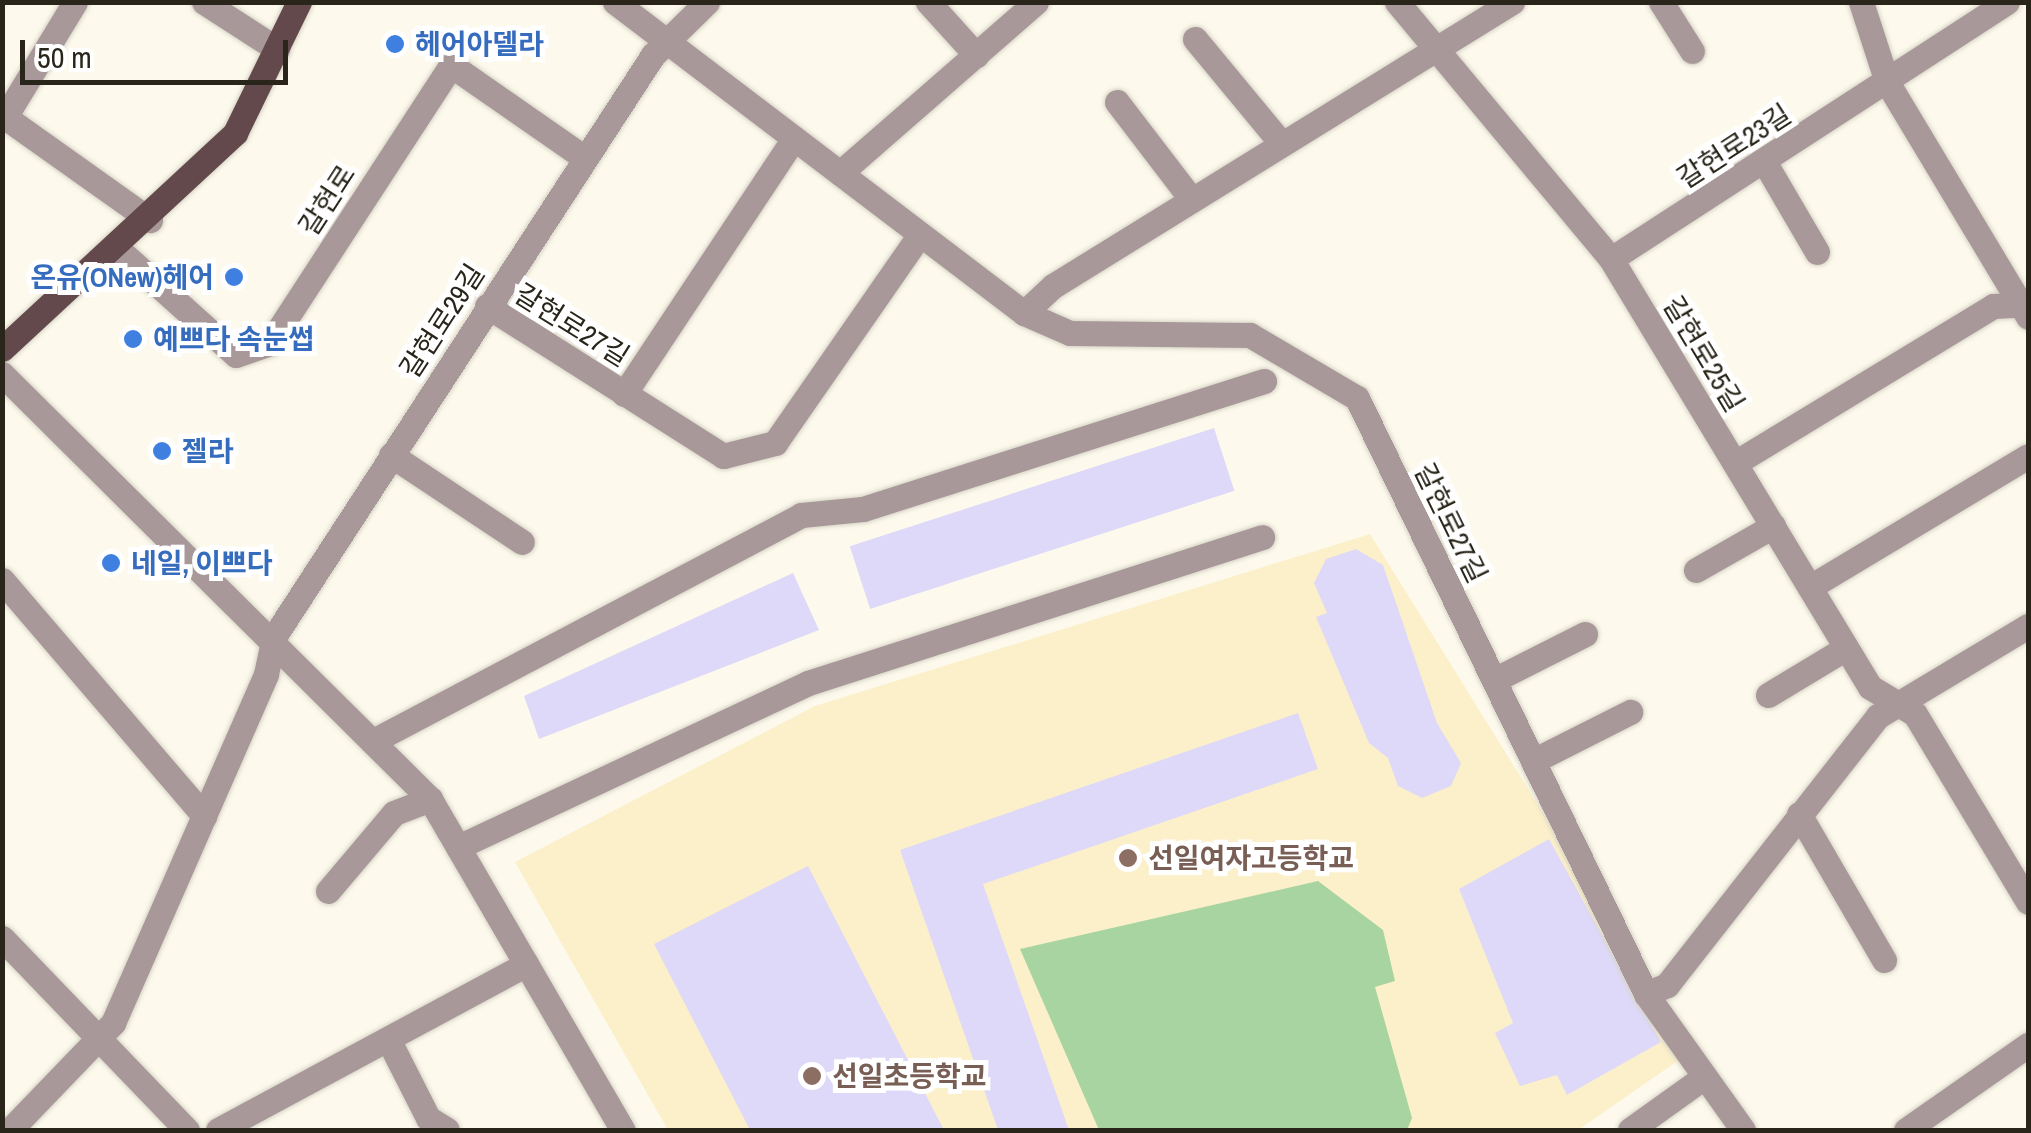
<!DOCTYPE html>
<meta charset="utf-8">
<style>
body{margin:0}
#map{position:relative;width:2031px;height:1133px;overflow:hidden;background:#fdfaed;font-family:"Archivo Narrow","Noto Sans KR",sans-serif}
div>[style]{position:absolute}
.built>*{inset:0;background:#fcf0ca}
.green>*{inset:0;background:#a8d4a1}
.building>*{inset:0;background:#ded9f8;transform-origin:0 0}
.roads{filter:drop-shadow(0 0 2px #d7d4c7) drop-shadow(0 0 2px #d7d4c7)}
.minor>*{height:25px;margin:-12.5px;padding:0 12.5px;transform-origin:12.5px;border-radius:12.5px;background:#a89899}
.major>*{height:25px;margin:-12.5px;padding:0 12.5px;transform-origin:12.5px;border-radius:12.5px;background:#63494b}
.dots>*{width:28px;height:28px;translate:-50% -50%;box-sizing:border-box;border:5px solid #fff;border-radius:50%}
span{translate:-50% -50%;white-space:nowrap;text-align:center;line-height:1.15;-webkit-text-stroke:10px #fff;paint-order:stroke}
.shop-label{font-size:28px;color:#366cbe;font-weight:700}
.left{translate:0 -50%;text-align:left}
.right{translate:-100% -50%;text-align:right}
.street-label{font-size:28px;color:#29251a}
.education-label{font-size:28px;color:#785e54;font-weight:700}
.frame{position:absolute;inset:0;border:5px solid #29251a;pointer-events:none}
.scale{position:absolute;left:20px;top:40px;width:268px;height:45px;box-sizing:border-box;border:5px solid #29251a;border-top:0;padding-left:12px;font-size:30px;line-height:35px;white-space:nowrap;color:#29251a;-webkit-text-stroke:8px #fff;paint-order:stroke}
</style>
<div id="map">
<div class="built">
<div style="clip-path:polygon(1370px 534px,1543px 813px,1679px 1060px,1578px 1130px,668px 1130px,515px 862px,815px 706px)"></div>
</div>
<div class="green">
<div style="clip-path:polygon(1318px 881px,1383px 930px,1395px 981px,1375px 987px,1412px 1118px,1407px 1130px,1099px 1130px,1020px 949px)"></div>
</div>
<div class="building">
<div style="left:1214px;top:428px;width:66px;height:383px;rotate:72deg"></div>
<div style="clip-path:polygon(1356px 549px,1383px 565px,1437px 723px,1461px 763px,1451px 786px,1422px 798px,1398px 786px,1388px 758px,1369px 743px,1316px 617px,1327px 613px,1314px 583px,1326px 559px)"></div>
<div style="clip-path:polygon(793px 573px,819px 630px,539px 739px,524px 696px)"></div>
<div style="clip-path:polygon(1298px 713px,1318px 769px,983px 884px,1069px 1130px,998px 1130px,900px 850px)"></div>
<div style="clip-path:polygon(1549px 839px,1661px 1042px,1567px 1095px,1557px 1075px,1520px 1086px,1495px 1033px,1513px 1023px,1459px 889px)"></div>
<div style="clip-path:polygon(808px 866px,944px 1130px,750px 1130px,654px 944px)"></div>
</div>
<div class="roads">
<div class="minor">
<div style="left:75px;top:2px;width:135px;rotate:121.3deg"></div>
<div style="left:5px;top:117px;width:178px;rotate:35.4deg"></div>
<div style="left:204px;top:2px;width:87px;rotate:32.8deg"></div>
<div style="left:615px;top:2px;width:514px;rotate:37.25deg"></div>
<div style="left:1024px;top:313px;width:50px;rotate:23.5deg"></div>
<div style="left:1070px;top:333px;width:180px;rotate:0.6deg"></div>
<div style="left:1250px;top:335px;width:124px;rotate:30.5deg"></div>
<div style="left:1357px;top:398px;width:662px;rotate:64.13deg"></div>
<div style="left:1646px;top:994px;width:167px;rotate:54.5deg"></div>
<div style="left:928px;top:2px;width:72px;rotate:47.8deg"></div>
<div style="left:1397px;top:2px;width:334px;rotate:50.2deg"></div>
<div style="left:1611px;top:259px;width:500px;rotate:58.82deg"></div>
<div style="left:1870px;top:687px;width:52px;rotate:31deg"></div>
<div style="left:1915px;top:714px;width:219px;rotate:59deg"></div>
<div style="left:1661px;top:2px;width:58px;rotate:57.7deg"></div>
<div style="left:1861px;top:2px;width:84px;rotate:72deg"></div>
<div style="left:1887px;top:82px;width:274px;rotate:59deg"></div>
<div style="left:1195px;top:39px;width:136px;rotate:50.4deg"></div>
<div style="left:1117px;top:102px;width:123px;rotate:52.6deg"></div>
<div style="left:1765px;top:163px;width:103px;rotate:59.7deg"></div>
<div style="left:840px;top:173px;width:260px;rotate:-41.1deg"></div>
<div style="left:119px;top:250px;width:157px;rotate:41.9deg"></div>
<div style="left:236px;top:355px;width:36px;rotate:-19deg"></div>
<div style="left:270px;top:343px;width:332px;rotate:-56.9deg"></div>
<div style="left:451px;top:65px;width:163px;rotate:34.8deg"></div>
<div style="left:1611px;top:259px;width:472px;rotate:-33deg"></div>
<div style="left:487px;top:306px;width:280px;rotate:32.4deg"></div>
<div style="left:723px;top:456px;width:54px;rotate:-14deg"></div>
<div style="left:775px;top:443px;width:254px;rotate:-55.2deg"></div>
<div style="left:1024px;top:313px;width:40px;rotate:-43deg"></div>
<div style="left:1053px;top:286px;width:540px;rotate:-31.75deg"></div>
<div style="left:2px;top:374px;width:603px;rotate:44.8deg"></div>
<div style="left:430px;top:799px;width:383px;rotate:59.8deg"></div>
<div style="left:624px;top:394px;width:307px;rotate:-56.4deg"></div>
<div style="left:391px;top:455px;width:157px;rotate:33.6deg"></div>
<div style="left:1735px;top:463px;width:302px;rotate:-31.3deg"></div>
<div style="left:1993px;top:306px;width:35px;rotate:-3deg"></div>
<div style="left:1696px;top:570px;width:89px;rotate:-29.7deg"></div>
<div style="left:2px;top:580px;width:311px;rotate:49.4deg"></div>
<div style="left:1810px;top:587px;width:254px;rotate:-31deg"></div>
<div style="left:1494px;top:680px;width:102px;rotate:-26.8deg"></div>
<div style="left:1768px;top:695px;width:91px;rotate:-31.1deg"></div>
<div style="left:373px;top:741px;width:484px;rotate:-27.8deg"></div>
<div style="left:801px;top:515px;width:62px;rotate:-5.5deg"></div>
<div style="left:863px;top:509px;width:421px;rotate:-17.7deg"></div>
<div style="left:1533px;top:761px;width:109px;rotate:-26.8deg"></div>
<div style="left:1799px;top:814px;width:169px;rotate:59.8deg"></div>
<div style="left:458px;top:847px;width:387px;rotate:-25.1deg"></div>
<div style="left:808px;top:683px;width:477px;rotate:-17.8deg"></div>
<div style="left:328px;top:891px;width:102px;rotate:-49.8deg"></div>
<div style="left:394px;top:813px;width:39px;rotate:-21deg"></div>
<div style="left:2px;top:938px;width:267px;rotate:46.1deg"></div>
<div style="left:1646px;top:994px;width:23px;rotate:-23deg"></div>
<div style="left:1667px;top:985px;width:342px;rotate:-51.9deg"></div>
<div style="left:1878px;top:716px;width:175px;rotate:-31deg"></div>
<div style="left:388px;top:1039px;width:89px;rotate:63.1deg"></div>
<div style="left:428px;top:1118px;width:22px;rotate:32deg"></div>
<div style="left:10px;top:1130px;width:149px;rotate:-46.1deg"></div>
<div style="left:113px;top:1023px;width:381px;rotate:-66.3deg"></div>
<div style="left:266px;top:674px;width:38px;rotate:-78deg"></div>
<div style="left:274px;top:637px;width:695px;rotate:-56.93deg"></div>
<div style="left:653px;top:55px;width:76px;rotate:-44.5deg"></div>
<div style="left:218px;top:1130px;width:350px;rotate:-28.3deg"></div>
<div style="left:1630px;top:1130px;width:91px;rotate:-35.6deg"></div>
<div style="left:1906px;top:1130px;width:149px;rotate:-34.9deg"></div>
</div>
<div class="major">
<div style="left:2px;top:349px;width:318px;rotate:-42.8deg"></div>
<div style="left:235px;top:133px;width:146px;rotate:-64deg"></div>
</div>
</div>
<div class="dots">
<div style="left:395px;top:44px;background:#3f7fe0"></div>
<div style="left:234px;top:277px;background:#3f7fe0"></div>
<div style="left:133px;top:339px;background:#3f7fe0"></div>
<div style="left:162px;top:451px;background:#3f7fe0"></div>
<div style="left:111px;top:563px;background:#3f7fe0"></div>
<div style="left:1128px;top:858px;background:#8d6e63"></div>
<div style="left:812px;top:1076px;background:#8d6e63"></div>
</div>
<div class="shop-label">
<span class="left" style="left:415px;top:44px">헤어아델라</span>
<span class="right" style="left:214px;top:277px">온유(ONew)헤어</span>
<span class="left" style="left:153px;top:339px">예쁘다 속눈썹</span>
<span class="left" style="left:182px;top:451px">젤라</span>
<span class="left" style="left:131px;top:563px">네일, 이쁘다</span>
</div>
<div class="street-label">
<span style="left:1734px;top:146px;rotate:-33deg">갈현로23길</span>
<span style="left:327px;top:200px;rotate:-57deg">갈현로</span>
<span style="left:442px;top:321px;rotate:-57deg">갈현로29길</span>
<span style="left:572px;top:325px;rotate:32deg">갈현로27길</span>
<span style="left:1704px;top:354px;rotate:59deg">갈현로25길</span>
<span style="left:1451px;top:523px;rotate:64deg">갈현로27길</span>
</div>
<div class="education-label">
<span class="left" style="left:1148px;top:858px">선일여자고등학교</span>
<span class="left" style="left:832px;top:1076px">선일초등학교</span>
</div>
<div class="frame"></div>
<div class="scale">50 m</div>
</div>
